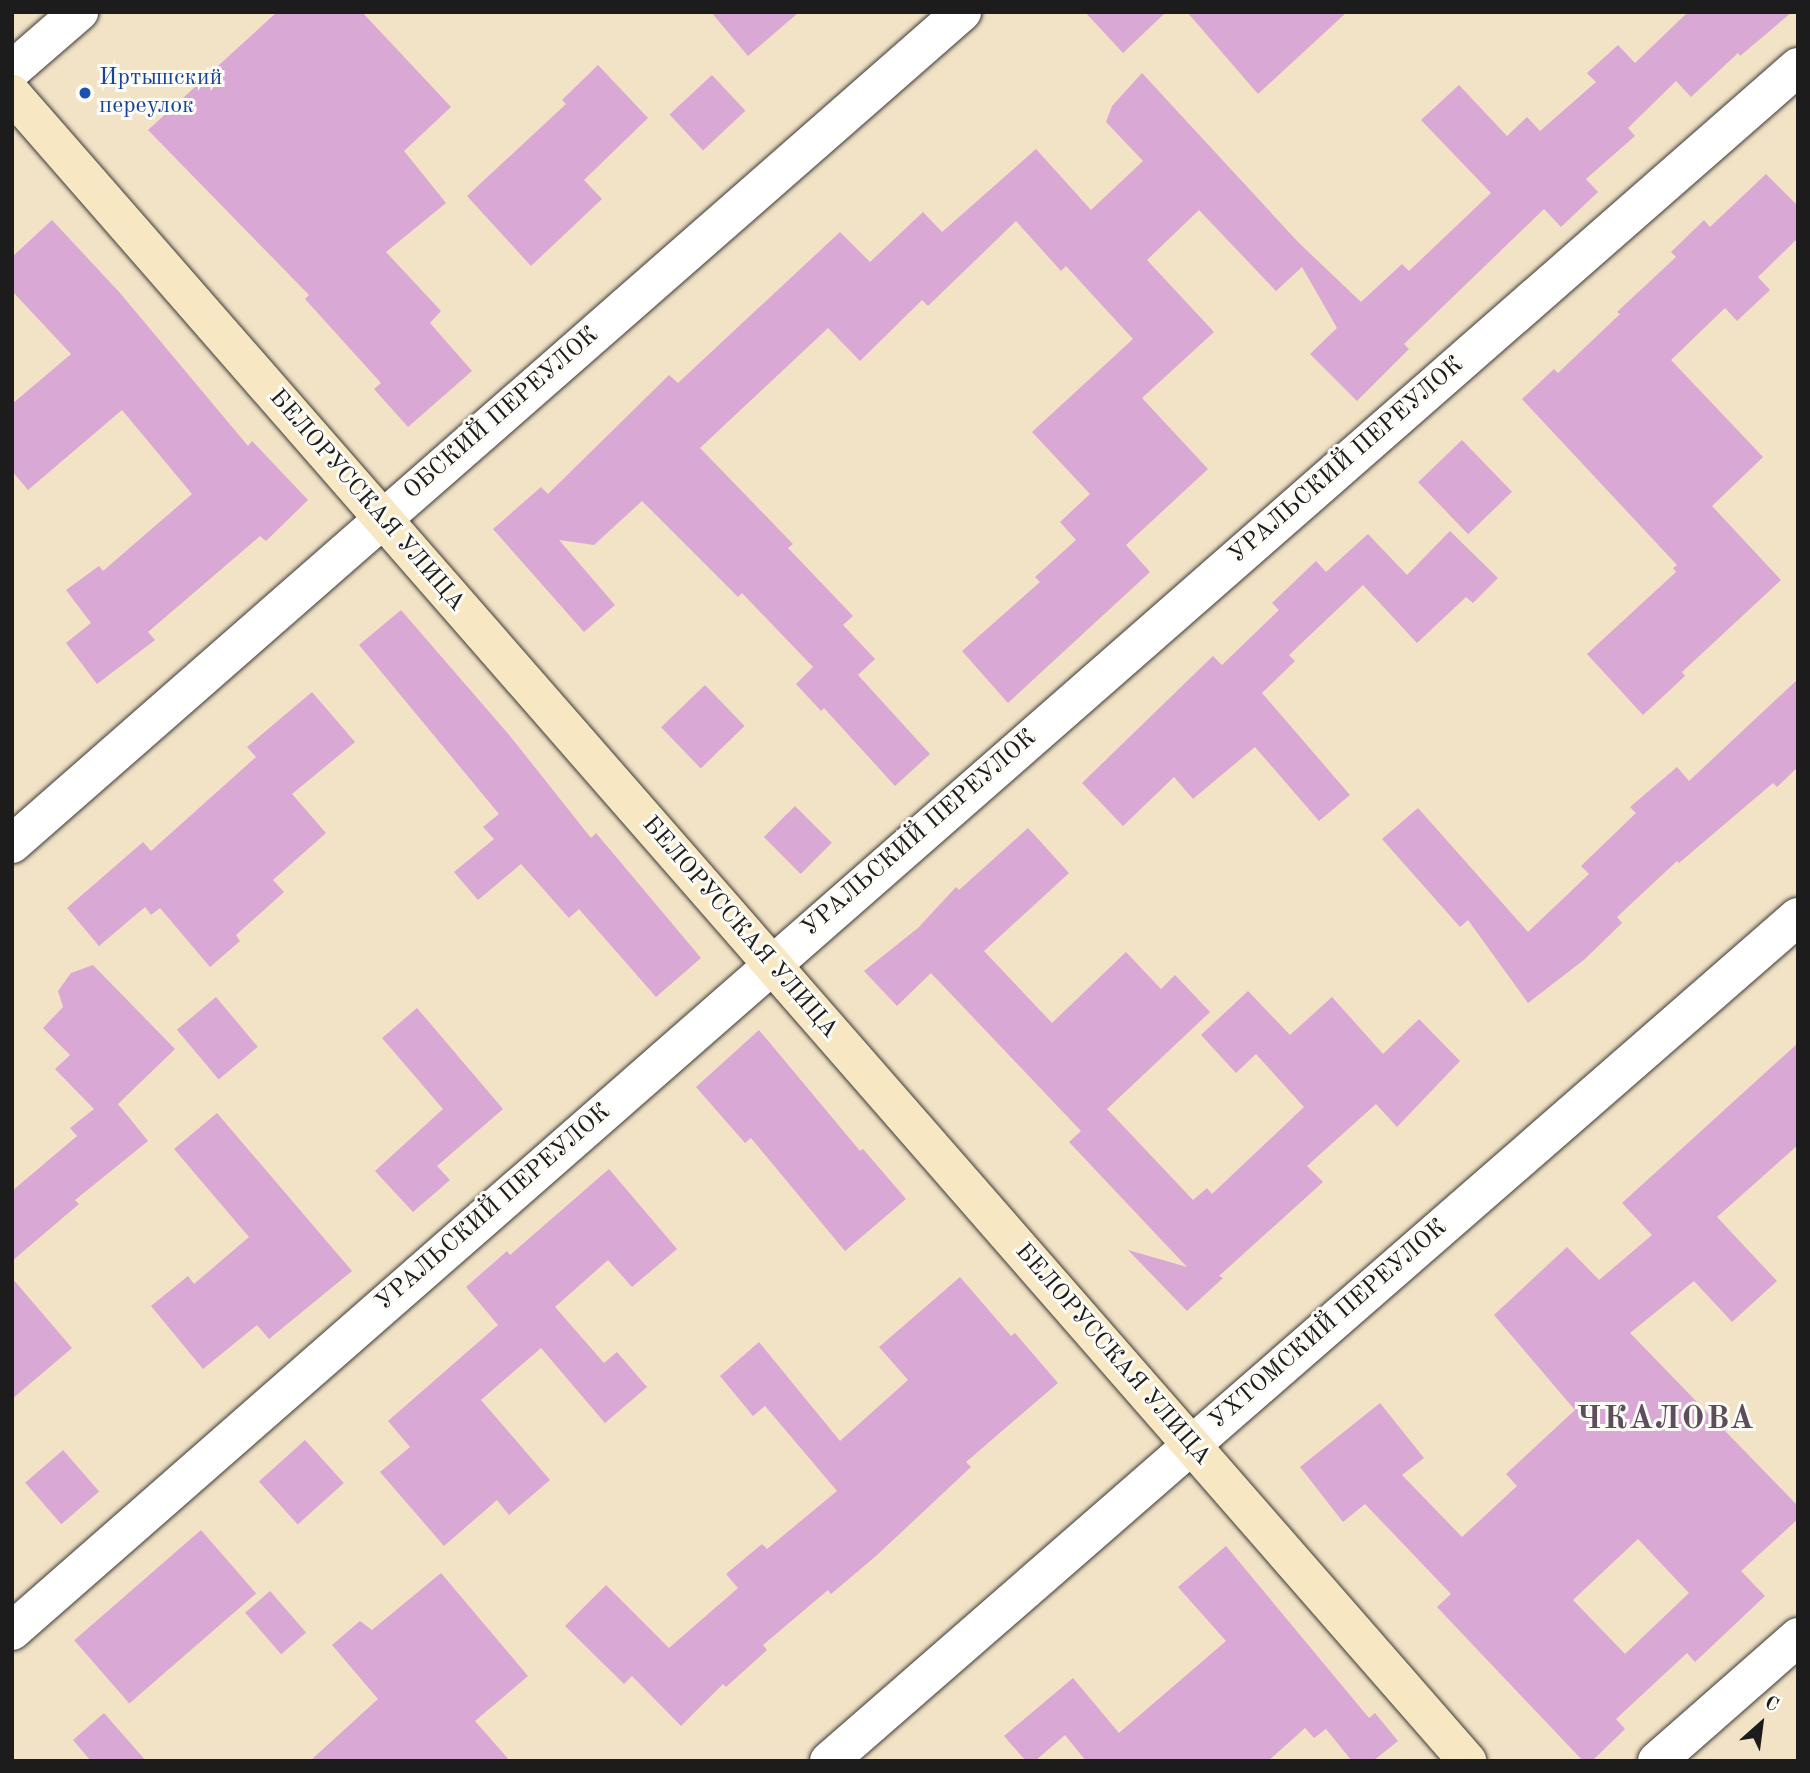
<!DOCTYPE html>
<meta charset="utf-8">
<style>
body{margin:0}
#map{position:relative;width:1810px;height:1773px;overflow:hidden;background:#f2e2c6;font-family:"Old Standard TT",serif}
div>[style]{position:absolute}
.building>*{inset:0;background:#daa8d5;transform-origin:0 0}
.roads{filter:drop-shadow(0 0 2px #3c3a36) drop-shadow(0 0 2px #3c3a36)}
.minor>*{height:38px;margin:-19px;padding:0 19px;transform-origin:19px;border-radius:19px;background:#fff}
.secondary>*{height:38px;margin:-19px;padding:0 19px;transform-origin:19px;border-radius:19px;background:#f7e8c3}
.dots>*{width:19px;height:19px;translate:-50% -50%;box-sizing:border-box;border:4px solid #fdfcf7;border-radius:50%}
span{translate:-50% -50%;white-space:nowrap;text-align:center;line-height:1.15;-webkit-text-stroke:6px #fdfcf7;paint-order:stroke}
.transit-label{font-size:24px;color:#164399}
.left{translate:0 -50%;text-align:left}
.street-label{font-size:24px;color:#1c1c1c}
.district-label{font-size:32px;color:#5e4d5d;font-weight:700;letter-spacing:2px}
.frame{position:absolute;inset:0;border:14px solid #1c1c1c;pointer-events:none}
.north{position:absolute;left:1726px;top:1689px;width:70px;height:70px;-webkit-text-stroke:5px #fdfcf7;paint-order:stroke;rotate:28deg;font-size:19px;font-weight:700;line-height:28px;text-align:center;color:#1c1c1c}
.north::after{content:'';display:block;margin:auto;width:24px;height:32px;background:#1c1c1c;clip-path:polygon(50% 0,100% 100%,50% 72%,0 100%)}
</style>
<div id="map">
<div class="building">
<div style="clip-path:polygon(277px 12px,362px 12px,451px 107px,404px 151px,446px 203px,386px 252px,441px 311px,430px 323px,472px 371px,408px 427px,374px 389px,381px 383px,305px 299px,309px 295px,148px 130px)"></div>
<div style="clip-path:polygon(711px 12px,799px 12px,748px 56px)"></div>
<div style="clip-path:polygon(1085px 12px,1166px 12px,1123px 53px)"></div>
<div style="clip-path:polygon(1187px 12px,1347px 12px,1258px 94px)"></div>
<div style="clip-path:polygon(1688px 12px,1792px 12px,1740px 56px,1738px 53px,1691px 97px,1676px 81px,1628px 128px,1635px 136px,1586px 179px,1598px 192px,1561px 227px,1544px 209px,1404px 344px,1409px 349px,1357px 401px,1310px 354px,1337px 328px,1302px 267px,1276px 291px,1199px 210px,1147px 260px,1214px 332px,1142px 398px,1208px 469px,1126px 545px,1150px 572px,1008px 703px,962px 651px,1040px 582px,1035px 577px,1076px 540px,1060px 522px,1090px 494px,1032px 432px,1133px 339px,1066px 266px,1061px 271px,1016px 221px,928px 306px,922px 300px,860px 361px,828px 328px,700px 448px,793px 544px,788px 548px,853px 616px,843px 625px,875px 659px,858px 675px,930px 754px,895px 786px,824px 708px,821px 711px,796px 684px,813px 667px,742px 593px,738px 597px,642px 501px,594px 545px,559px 540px,615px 605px,584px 632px,493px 529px,541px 487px,548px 494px,669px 375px,678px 383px,840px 232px,870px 262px,923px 212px,942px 232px,1036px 149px,1091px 210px,1143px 161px,1106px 122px,1112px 106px,1142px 73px,1298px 242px,1361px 302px,1402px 264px,1409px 271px,1491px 193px,1421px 120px,1459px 85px,1507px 136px,1527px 117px,1540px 131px,1596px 82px,1587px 73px,1618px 45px,1635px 63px)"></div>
<div style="clip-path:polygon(598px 65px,648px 118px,584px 180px,602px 199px,531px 266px,467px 196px,566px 104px,562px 100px)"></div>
<div style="left:712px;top:75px;width:49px;height:58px;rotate:47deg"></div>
<div style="clip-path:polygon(1766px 174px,1798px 206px,1798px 238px,1758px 277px,1770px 290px,1737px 321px,1725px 308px,1671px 360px,1763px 457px,1712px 506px,1781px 580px,1682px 672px,1685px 676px,1643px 715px,1587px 654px,1676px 572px,1673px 568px,1677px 565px,1522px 399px,1554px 369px,1558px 373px,1620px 314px,1617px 312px,1676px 257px,1671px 252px,1704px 220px,1710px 227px)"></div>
<div style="clip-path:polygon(52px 220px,120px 293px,248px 446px,252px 441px,308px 500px,266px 541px,260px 536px,148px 632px,155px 640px,97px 684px,66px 643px,91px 623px,66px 590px,99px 566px,103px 571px,192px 494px,122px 410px,28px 490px,12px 471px,12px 404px,71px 354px,12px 291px,12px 257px)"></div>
<div style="left:1462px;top:440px;width:72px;height:61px;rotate:46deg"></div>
<div style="clip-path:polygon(1450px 531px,1498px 578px,1473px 603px,1466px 597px,1417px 643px,1363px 585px,1289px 655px,1295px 661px,1262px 693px,1350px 795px,1319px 821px,1255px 747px,1193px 799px,1174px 777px,1123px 826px,1082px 783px,1213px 656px,1222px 665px,1279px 610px,1272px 603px,1316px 561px,1326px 572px,1368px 534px,1407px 575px)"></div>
<div style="clip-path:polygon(401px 610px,510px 736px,591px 838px,596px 833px,701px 958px,656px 997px,579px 909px,569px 918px,521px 864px,478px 900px,454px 872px,494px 839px,483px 827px,499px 814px,359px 645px)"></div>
<div style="clip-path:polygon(1798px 679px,1798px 767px,1777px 787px,1773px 783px,1679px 863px,1677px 861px,1617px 917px,1622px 923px,1585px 959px,1528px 1003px,1468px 920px,1460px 927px,1382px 839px,1418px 808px,1528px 932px,1589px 874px,1581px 866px,1636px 813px,1630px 807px,1677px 767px,1689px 781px)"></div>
<div style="left:705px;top:685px;width:57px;height:61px;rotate:46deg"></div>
<div style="clip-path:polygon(312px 692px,355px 742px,292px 794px,326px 833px,273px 880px,284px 892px,236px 935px,240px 941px,210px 967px,160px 908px,151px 915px,145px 907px,99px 946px,67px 908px,143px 842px,151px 851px,256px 757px,247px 747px)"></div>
<div style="left:795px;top:806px;width:52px;height:44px;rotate:45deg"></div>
<div style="clip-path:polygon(1028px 828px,1069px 873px,984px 951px,1052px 1023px,1126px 952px,1161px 989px,1175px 975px,1210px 1012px,1107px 1109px,1193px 1200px,1207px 1188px,1212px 1194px,1304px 1107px,1256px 1054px,1236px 1073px,1201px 1035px,1248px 991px,1290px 1035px,1332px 997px,1383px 1054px,1419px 1019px,1460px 1061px,1397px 1127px,1376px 1104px,1307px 1166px,1323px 1182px,1219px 1276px,1223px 1278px,1187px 1311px,1128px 1250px,1187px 1267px,1069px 1142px,1081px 1131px,931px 973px,897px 1006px,864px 971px,918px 928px,956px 887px,959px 890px)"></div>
<div style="clip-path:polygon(93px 965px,175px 1049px,118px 1104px,148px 1141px,75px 1200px,79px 1204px,12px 1261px,12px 1191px,77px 1136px,70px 1128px,94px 1109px,55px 1069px,70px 1055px,43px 1028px,63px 1007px,58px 991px,71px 973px)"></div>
<div style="left:216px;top:997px;width:65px;height:51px;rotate:50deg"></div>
<div style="clip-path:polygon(417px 1008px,503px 1109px,437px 1166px,450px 1180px,413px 1212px,375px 1171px,443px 1109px,382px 1038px)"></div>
<div style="clip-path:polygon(759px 1030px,860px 1151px,863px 1149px,906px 1199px,845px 1251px,751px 1138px,745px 1143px,696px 1087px)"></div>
<div style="clip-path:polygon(evenodd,1798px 1043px,1798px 1145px,1717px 1217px,1777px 1281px,1732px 1322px,1694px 1281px,1630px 1333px,1798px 1506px,1798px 1519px,1741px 1571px,1765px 1596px,1695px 1662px,1687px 1653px,1616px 1719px,1625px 1729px,1592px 1761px,1583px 1761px,1437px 1607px,1451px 1594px,1365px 1504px,1343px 1522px,1300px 1467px,1380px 1403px,1424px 1458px,1402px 1475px,1462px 1537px,1517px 1486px,1506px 1474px,1575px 1410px,1494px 1315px,1567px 1247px,1599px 1280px,1652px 1235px,1622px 1203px,1798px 1043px,1638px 1539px,1689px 1593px,1625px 1654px,1573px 1600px,1638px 1539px)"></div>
<div style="clip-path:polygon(217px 1113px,352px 1271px,269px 1339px,257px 1325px,203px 1369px,151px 1306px,188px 1276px,194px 1284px,249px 1237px,174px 1149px)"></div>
<div style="clip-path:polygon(609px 1169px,677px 1249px,632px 1287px,608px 1260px,555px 1307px,604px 1363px,617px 1352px,647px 1387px,605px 1423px,541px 1348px,481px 1400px,550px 1480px,509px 1515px,497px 1500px,444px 1546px,380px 1472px,410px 1447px,388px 1421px,498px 1325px,466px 1287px,507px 1251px,510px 1255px)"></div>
<div style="clip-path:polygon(960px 1277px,1011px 1336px,1015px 1333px,1058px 1383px,966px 1462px,971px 1467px,876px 1556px,831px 1594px,828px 1590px,763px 1645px,767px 1650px,726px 1687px,723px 1684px,681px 1726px,632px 1676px,624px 1684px,565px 1626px,606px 1585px,669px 1648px,738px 1588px,726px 1574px,762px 1544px,767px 1549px,837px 1491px,765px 1406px,753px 1416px,720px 1376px,759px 1342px,840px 1441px,908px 1380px,879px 1347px)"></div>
<div style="clip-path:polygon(12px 1278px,72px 1348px,12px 1399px)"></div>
<div style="left:305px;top:1440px;width:58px;height:62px;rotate:48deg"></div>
<div style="left:63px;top:1450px;width:55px;height:50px;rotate:49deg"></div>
<div style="left:201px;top:1530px;width:84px;height:168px;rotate:49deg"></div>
<div style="clip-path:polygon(1226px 1546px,1369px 1718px,1375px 1713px,1398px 1741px,1373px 1761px,1352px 1761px,1326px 1729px,1314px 1738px,1305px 1728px,1268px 1761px,1086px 1761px,1065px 1735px,1035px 1761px,1026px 1761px,1004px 1736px,1073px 1678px,1119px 1733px,1226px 1641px,1178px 1587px)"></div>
<div style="clip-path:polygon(441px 1573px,528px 1676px,475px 1721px,510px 1761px,310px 1761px,378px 1699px,332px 1645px,360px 1621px,372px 1630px)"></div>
<div style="left:270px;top:1591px;width:55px;height:33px;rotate:49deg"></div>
<div style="clip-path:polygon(104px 1713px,146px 1761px,91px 1761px,73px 1740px)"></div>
</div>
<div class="roads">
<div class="minor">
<div style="left:12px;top:70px;width:89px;rotate:-40.9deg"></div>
<div style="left:12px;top:844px;width:1263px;rotate:-41.21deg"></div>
<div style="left:12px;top:1631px;width:2374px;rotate:-41.21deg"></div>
<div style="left:829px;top:1761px;width:1285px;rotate:-41.06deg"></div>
<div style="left:1657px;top:1761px;width:188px;rotate:-41.3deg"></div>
</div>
<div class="secondary">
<div style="left:12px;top:94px;width:2213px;rotate:48.88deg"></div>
</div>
</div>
<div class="dots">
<div style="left:85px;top:93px;background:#1a4fb4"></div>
</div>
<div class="transit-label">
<span class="left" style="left:99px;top:93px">Иртышский<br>переулок</span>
</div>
<div class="street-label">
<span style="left:502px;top:414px;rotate:-41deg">ОБСКИЙ ПЕРЕУЛОК</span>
<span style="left:1347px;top:461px;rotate:-41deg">УРАЛЬСКИЙ ПЕРЕУЛОК</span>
<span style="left:366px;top:501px;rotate:49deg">БЕЛОРУССКАЯ УЛИЦА</span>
<span style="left:920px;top:834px;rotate:-41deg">УРАЛЬСКИЙ ПЕРЕУЛОК</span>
<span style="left:739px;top:928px;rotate:49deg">БЕЛОРУССКАЯ УЛИЦА</span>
<span style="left:494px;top:1208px;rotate:-41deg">УРАЛЬСКИЙ ПЕРЕУЛОК</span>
<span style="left:1329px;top:1325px;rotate:-41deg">УХТОМСКИЙ ПЕРЕУЛОК</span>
<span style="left:1112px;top:1355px;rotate:49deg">БЕЛОРУССКАЯ УЛИЦА</span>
</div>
<div class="district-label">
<span style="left:1666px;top:1420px">ЧКАЛОВА</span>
</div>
<div class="frame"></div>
<div class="north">С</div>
</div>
